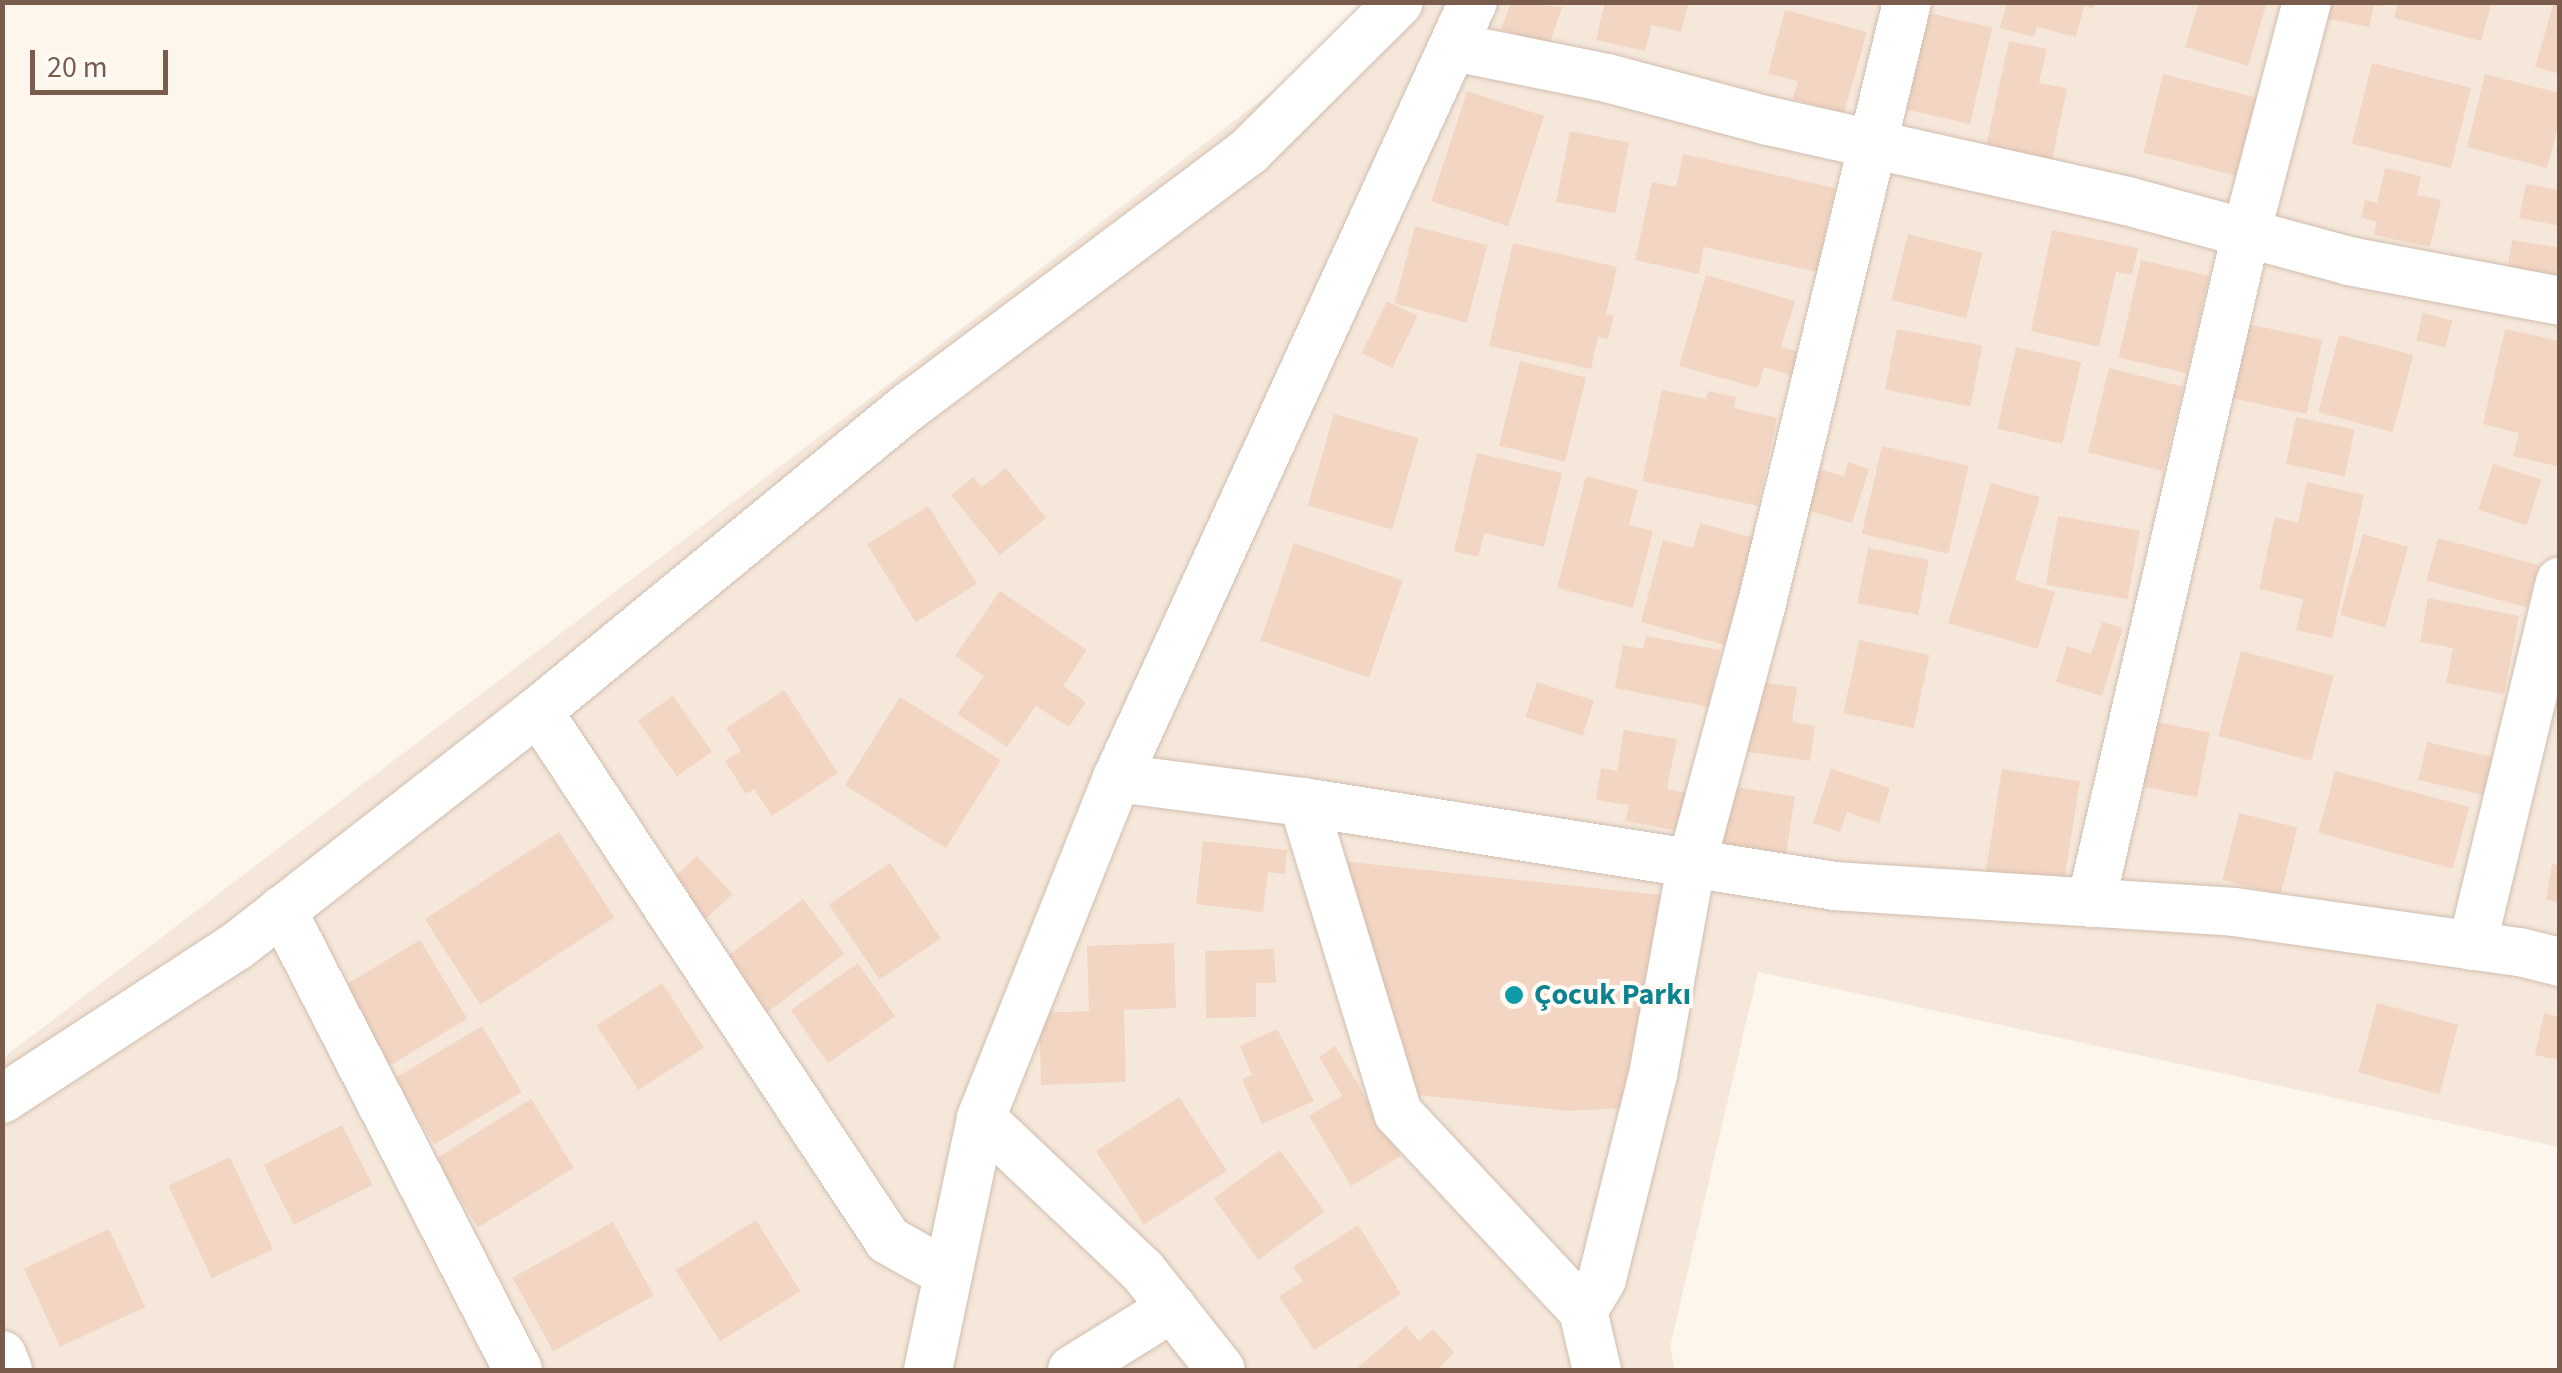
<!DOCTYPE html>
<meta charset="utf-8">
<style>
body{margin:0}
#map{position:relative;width:2562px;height:1373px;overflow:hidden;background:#fdf6ec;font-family:"Source Sans 3",sans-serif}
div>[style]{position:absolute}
.residential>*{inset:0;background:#f5e8da}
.building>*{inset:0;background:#f3d5c3;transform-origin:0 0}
.roads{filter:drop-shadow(0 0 2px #d1beb0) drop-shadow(0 0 2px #d1beb0)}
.street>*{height:48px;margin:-24px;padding:0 24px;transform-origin:24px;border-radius:24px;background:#fff}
.dots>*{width:28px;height:28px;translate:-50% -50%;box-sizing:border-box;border:5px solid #fffaf3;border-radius:50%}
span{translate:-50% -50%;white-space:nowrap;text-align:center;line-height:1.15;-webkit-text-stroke:8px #fffaf3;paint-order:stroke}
.culture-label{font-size:30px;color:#0d838f;font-weight:700}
.left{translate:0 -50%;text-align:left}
.frame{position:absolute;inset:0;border:5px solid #7a5c4d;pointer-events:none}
.scale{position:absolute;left:30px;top:50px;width:138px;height:45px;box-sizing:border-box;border:5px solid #7a5c4d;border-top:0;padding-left:12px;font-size:30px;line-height:35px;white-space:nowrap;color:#7a5c4d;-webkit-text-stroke:8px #fffaf3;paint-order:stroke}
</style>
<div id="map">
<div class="residential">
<div style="clip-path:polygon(1389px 3px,2559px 3px,2559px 1147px,1758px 972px,1670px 1347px,1675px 1370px,3px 1370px,3px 1058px)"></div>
</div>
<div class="building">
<div style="clip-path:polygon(1511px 2px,1562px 7px,1549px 46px,1501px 29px)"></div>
<div style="clip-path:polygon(1605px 2px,1689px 2px,1681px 32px,1652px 25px,1645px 51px,1596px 40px)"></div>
<div style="clip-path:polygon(2007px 2px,2095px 2px,2094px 8px,2084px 6px,2076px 37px,2037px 27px,2034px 37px,2000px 28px)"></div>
<div style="clip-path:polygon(2199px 2px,2267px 2px,2248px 66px,2185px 47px)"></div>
<div style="clip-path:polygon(2322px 2px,2384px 2px,2383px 7px,2374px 5px,2369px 27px,2319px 17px)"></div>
<div style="clip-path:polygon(2398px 2px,2492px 2px,2481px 41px,2394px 18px)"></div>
<div style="clip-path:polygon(2554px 2px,2560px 2px,2560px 74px,2535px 67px)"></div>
<div style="clip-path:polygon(1785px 10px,1867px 32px,1844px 113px,1793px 99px,1798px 81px,1768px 74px)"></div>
<div style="left:1929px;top:13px;width:65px;height:99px;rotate:13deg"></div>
<div style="clip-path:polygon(2009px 41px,2047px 49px,2039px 83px,2067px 88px,2052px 160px,1986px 146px)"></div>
<div style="left:2372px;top:63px;width:102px;height:83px;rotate:14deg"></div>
<div style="left:2163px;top:74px;width:97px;height:81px;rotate:14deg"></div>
<div style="clip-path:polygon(2485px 74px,2560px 93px,2560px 120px,2547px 168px,2467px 147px)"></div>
<div style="left:1467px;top:91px;width:81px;height:116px;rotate:18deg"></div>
<div style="left:1570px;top:131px;width:60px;height:72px;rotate:11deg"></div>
<div style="clip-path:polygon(1683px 154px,1835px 188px,1817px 272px,1704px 247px,1699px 274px,1635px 260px,1652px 182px,1676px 187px)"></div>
<div style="clip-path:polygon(2385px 168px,2421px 176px,2417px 195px,2441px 200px,2430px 247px,2374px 235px,2377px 222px,2361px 218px,2365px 200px,2377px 203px)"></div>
<div style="clip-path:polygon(2526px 184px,2560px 190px,2560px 226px,2519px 218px)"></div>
<div style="left:1415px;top:226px;width:75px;height:80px;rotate:15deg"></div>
<div style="clip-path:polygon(2052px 230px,2138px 248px,2132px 275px,2116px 272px,2099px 347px,2031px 331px)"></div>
<div style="left:1908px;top:234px;width:77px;height:68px;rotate:14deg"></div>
<div style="left:2512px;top:240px;width:49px;height:30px;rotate:9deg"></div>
<div style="clip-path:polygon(1513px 243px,1617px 267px,1606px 314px,1614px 315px,1608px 339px,1598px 337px,1591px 369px,1489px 346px)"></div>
<div style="left:2141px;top:260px;width:70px;height:100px;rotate:13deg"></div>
<div style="clip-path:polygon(1706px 275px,1795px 301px,1781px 347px,1799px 352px,1793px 376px,1764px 367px,1758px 388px,1679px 366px)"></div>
<div style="left:1387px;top:301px;width:34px;height:58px;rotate:26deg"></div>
<div style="left:2423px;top:313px;width:30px;height:28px;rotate:14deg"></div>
<div style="left:2248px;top:324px;width:76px;height:76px;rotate:12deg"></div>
<div style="left:1897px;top:329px;width:87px;height:62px;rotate:11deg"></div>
<div style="clip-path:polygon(2505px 329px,2560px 341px,2560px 467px,2513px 456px,2519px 433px,2483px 424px)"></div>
<div style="left:2339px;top:335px;width:77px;height:80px;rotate:15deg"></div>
<div style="left:2016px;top:347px;width:67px;height:84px;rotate:13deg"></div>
<div style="left:1520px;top:361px;width:68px;height:87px;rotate:14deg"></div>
<div style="left:2109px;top:368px;width:77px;height:87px;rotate:14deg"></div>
<div style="clip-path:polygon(1662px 390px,1706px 399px,1708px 391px,1736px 397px,1734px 408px,1777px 418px,1758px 506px,1642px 481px)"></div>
<div style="left:1334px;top:414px;width:88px;height:95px;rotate:16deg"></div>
<div style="left:2296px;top:417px;width:60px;height:48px;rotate:12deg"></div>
<div style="left:1882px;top:446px;width:89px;height:90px;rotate:13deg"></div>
<div style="clip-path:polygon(1477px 453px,1562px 473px,1544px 547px,1484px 533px,1478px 557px,1454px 551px)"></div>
<div style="clip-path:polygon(1848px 462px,1869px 469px,1852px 523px,1802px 509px,1814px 468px,1844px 476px)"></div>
<div style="left:2493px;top:464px;width:51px;height:48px;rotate:18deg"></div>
<div style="clip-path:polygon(1006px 468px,1046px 518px,1000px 555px,951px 495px,973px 477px,982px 487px)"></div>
<div style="clip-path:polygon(1586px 476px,1638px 490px,1629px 525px,1653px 531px,1633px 608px,1557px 588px)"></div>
<div style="clip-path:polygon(2307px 482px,2364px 495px,2332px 638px,2296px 630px,2303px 599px,2259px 589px,2275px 517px,2298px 523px)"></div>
<div style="clip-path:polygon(1991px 483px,2040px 497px,2015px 580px,2055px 592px,2038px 649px,1948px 623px)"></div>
<div style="left:928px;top:506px;width:92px;height:72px;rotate:58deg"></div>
<div style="left:2058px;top:516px;width:83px;height:70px;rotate:10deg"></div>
<div style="clip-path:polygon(1700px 523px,1757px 539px,1728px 646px,1641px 622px,1663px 540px,1693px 548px)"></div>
<div style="left:2363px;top:534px;width:47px;height:84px;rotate:16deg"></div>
<div style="left:2438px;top:538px;width:104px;height:44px;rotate:15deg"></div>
<div style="left:1294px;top:543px;width:115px;height:103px;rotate:19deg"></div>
<div style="left:1868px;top:548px;width:62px;height:56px;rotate:11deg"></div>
<div style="clip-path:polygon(1000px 591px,1087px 650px,1063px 686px,1086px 702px,1069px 727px,1036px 706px,1007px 747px,957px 714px,984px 676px,955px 656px)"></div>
<div style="clip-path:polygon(2428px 598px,2519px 616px,2504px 694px,2446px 683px,2453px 648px,2420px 642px)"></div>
<div style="clip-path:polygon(2102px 622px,2123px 628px,2102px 696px,2056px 682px,2067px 646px,2091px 654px)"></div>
<div style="clip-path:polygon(1646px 636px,1720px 650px,1709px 707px,1615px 688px,1623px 645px,1643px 649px)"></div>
<div style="left:1859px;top:640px;width:72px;height:75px;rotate:12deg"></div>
<div style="left:2241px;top:651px;width:96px;height:88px;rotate:15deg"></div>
<div style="clip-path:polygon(1753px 681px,1797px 687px,1792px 722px,1815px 726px,1810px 761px,1742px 751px)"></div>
<div style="left:1537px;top:682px;width:60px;height:37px;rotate:18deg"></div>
<div style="clip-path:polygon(784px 690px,838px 773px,772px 816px,754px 789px,746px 794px,725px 761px,741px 751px,726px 728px)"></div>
<div style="left:673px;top:696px;width:68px;height:43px;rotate:55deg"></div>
<div style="left:900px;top:697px;width:119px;height:104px;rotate:32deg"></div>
<div style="left:2141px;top:719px;width:70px;height:66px;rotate:11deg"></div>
<div style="clip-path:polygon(1624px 730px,1677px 739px,1667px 789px,1687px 793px,1679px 831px,1625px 821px,1629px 805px,1596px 800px,1601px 768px,1617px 771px)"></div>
<div style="left:2427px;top:742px;width:67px;height:39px;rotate:13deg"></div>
<div style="clip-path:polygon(1831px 769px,1890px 788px,1879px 823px,1847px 812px,1840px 832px,1813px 823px)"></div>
<div style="left:2002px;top:769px;width:79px;height:110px;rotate:9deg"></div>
<div style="left:2335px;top:771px;width:139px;height:64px;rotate:15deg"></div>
<div style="left:1723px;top:785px;width:73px;height:74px;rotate:9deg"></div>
<div style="left:2239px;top:813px;width:60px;height:69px;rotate:14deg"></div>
<div style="left:559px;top:832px;width:102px;height:160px;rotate:57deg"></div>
<div style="clip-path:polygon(1203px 841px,1287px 850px,1285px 874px,1268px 872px,1263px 912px,1196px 904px)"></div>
<div style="left:697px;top:856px;width:52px;height:37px;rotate:47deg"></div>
<div style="clip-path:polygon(1341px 861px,1670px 896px,1620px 1108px,1568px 1111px,1410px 1094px)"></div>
<div style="left:890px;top:863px;width:91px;height:74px;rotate:56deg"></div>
<div style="clip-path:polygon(2552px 864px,2560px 866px,2560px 902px,2546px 900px)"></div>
<div style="left:803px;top:899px;width:69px;height:99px;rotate:53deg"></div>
<div style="left:420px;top:940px;width:92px;height:93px;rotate:59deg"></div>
<div style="clip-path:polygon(1174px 943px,1176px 1008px,1124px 1010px,1126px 1082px,1041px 1085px,1039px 1013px,1089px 1011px,1087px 946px)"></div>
<div style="clip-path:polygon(1274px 949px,1276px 983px,1256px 983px,1256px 1017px,1206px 1018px,1205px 951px)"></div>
<div style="left:858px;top:963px;width:65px;height:82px;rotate:55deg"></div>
<div style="left:662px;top:983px;width:77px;height:78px;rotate:57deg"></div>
<div style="left:2377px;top:1003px;width:84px;height:72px;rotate:15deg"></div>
<div style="clip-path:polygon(2544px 1013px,2560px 1017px,2560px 1060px,2535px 1055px)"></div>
<div style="left:482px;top:1026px;width:77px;height:102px;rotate:59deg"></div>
<div style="clip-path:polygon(1277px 1029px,1314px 1101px,1262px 1124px,1242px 1079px,1252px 1075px,1240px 1046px)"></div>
<div style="clip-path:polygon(1335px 1046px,1401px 1156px,1351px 1186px,1309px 1116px,1342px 1096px,1319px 1057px)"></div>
<div style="left:1179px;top:1097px;width:88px;height:99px;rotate:57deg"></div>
<div style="left:531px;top:1099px;width:81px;height:113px;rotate:58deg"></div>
<div style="left:342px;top:1125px;width:67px;height:88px;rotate:63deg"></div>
<div style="left:1280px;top:1150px;width:76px;height:82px;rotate:54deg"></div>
<div style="left:230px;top:1157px;width:102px;height:68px;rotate:65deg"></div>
<div style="left:756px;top:1220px;width:84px;height:95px;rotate:58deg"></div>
<div style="left:613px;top:1222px;width:84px;height:115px;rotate:61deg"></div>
<div style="clip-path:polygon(1358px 1225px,1401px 1294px,1314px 1350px,1279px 1296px,1303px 1281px,1293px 1267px)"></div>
<div style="left:109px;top:1229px;width:86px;height:94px;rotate:65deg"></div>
<div style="clip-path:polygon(1406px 1326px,1419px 1341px,1433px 1329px,1454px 1352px,1438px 1370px,1355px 1370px)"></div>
</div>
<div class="roads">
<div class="street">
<div style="left:1454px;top:47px;width:156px;rotate:11.5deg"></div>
<div style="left:1607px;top:78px;width:168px;rotate:14.9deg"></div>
<div style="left:1769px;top:121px;width:367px;rotate:12.6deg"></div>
<div style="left:2127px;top:201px;width:230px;rotate:15.1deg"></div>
<div style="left:2349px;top:261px;width:215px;rotate:10.7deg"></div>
<div style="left:538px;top:711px;width:634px;rotate:56.51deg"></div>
<div style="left:888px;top:1240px;width:69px;rotate:29.5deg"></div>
<div style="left:1117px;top:778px;width:188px;rotate:7.4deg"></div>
<div style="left:1303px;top:802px;width:539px;rotate:8.97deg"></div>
<div style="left:1835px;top:886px;width:400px;rotate:3.7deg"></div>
<div style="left:2234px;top:912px;width:289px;rotate:8deg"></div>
<div style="left:2520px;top:952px;width:41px;rotate:14deg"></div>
<div style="left:1303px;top:802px;width:325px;rotate:73deg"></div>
<div style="left:1398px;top:1113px;width:271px;rotate:46.9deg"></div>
<div style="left:1583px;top:1311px;width:61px;rotate:76.7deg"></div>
<div style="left:2091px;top:903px;width:687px;rotate:-76.96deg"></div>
<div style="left:2246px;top:234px;width:240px;rotate:-75.3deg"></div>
<div style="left:282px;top:910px;width:517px;rotate:62.84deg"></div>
<div style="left:2472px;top:946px;width:375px;rotate:-76.4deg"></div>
<div style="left:2px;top:1099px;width:280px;rotate:-33.1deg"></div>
<div style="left:237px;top:946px;width:382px;rotate:-38deg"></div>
<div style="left:538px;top:711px;width:482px;rotate:-39.4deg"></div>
<div style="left:911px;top:405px;width:423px;rotate:-36.9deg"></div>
<div style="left:1249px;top:151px;width:211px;rotate:-44.8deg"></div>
<div style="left:981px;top:1118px;width:221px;rotate:43.4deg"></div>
<div style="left:1142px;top:1270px;width:127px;rotate:51.7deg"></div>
<div style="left:1583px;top:1311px;width:37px;rotate:-59deg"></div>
<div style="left:1602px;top:1279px;width:210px;rotate:-76deg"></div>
<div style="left:1653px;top:1075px;width:212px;rotate:-79.7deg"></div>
<div style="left:1691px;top:866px;width:268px;rotate:-74.9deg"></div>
<div style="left:1761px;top:607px;width:622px;rotate:-76.43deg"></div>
<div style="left:2px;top:1355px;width:16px;rotate:68deg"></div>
<div style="left:928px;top:1370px;width:258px;rotate:-78.1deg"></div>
<div style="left:981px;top:1118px;width:366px;rotate:-68.2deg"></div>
<div style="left:1117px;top:778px;width:854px;rotate:-65.36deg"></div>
<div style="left:1072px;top:1370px;width:118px;rotate:-31.8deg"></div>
</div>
</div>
<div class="dots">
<div style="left:1514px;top:995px;background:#0f9aa8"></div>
</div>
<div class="culture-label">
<span class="left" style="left:1534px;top:995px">Çocuk Parkı</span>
</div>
<div class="frame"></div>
<div class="scale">20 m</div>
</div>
